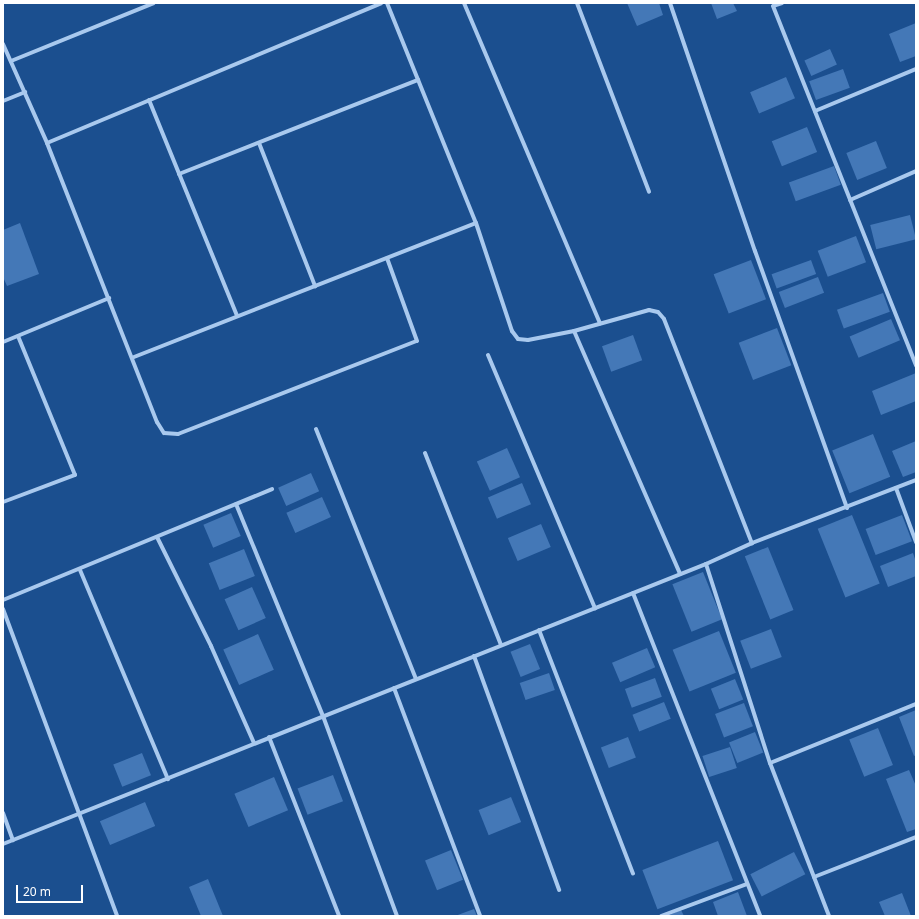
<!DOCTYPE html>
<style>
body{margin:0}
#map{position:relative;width:919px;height:919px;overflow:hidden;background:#1b4f8f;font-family:"Noto Sans",sans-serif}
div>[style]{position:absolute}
.building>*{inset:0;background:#4478b7;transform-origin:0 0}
.minor>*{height:4px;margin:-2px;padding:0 2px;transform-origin:2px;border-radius:2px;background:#a9c9ee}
span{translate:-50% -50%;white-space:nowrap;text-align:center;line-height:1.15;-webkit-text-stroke:3.5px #1b4f8f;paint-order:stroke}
.frame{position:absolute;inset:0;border:4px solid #fff;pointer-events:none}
.scale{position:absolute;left:16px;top:885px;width:67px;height:18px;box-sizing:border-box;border:2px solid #fff;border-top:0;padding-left:5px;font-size:12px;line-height:14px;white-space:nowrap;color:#fff;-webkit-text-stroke:3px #1b4f8f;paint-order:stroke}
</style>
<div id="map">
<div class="building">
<div style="clip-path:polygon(627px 3px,659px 3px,663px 15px,637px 26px)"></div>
<div style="clip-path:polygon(711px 3px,733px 3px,737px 11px,717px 19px)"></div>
<div style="clip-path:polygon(916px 23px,916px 56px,900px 62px,889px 34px)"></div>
<div style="left:830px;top:49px;width:17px;height:28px;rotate:66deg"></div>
<div style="left:843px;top:69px;width:20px;height:36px;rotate:70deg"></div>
<div style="left:786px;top:77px;width:23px;height:39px;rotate:67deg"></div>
<div style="left:807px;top:127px;width:27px;height:38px;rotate:68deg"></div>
<div style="left:876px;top:141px;width:29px;height:32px;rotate:68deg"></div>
<div style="left:834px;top:166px;width:20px;height:48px;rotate:70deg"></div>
<div style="left:910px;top:215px;width:25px;height:41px;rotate:76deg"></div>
<div style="clip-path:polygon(20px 223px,39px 274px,7px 286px,3px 277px,3px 230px)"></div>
<div style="left:856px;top:236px;width:28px;height:41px;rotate:69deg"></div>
<div style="left:751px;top:260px;width:42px;height:40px;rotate:69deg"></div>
<div style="left:811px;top:260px;width:15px;height:42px;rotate:70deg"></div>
<div style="left:818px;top:277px;width:17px;height:42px;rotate:69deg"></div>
<div style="left:883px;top:293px;width:20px;height:49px;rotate:70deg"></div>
<div style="left:891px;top:319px;width:23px;height:45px;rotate:67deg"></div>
<div style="left:777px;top:328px;width:40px;height:41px;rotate:69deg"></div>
<div style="left:633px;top:335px;width:27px;height:33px;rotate:70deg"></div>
<div style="clip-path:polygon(916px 373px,916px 401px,881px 415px,872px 391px)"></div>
<div style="left:873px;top:434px;width:46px;height:44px;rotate:68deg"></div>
<div style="clip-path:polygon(916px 441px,916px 472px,903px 477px,892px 451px)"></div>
<div style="left:507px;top:448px;width:32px;height:33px;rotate:66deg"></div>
<div style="left:311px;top:473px;width:20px;height:36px;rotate:66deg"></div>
<div style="left:522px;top:483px;width:23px;height:37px;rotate:67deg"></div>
<div style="left:322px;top:497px;width:22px;height:39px;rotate:66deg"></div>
<div style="left:231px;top:513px;width:25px;height:30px;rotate:67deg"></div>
<div style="left:852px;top:515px;width:74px;height:37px;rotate:68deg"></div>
<div style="left:902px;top:515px;width:28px;height:39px;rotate:69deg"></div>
<div style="left:541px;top:524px;width:25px;height:36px;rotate:67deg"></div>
<div style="left:768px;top:547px;width:68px;height:25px;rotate:68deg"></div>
<div style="left:244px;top:549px;width:29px;height:38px;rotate:68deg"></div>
<div style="clip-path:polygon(913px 553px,916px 562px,916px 576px,888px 587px,880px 566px)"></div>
<div style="left:703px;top:572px;width:51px;height:33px;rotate:68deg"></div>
<div style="left:252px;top:587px;width:34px;height:30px;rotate:66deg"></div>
<div style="left:771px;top:629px;width:30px;height:33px;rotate:69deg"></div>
<div style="left:719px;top:631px;width:45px;height:50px;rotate:68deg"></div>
<div style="left:258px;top:634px;width:39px;height:38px;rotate:66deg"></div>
<div style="left:530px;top:644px;width:27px;height:21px;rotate:68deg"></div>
<div style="left:647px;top:648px;width:21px;height:38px;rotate:67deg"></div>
<div style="left:549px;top:673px;width:18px;height:31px;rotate:71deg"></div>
<div style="left:655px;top:678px;width:20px;height:32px;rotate:70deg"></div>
<div style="left:735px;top:679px;width:22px;height:26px;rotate:68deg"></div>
<div style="left:664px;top:702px;width:18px;height:34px;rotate:68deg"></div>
<div style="left:744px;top:703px;width:25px;height:31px;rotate:69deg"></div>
<div style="clip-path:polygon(916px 710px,916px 755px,914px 756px,899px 717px)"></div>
<div style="left:878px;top:728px;width:40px;height:31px;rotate:68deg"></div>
<div style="left:755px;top:732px;width:22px;height:28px;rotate:68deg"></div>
<div style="left:628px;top:737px;width:22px;height:29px;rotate:69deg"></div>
<div style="left:730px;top:747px;width:22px;height:29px;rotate:72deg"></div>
<div style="left:142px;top:753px;width:24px;height:31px;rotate:68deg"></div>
<div style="clip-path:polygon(909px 770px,916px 786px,916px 829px,907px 832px,886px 779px)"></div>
<div style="left:333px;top:775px;width:28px;height:38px;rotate:69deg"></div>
<div style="left:274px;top:777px;width:36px;height:43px;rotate:67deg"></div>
<div style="left:511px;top:797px;width:27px;height:35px;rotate:68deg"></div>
<div style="left:145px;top:802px;width:26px;height:49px;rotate:67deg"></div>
<div style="left:718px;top:841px;width:42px;height:81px;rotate:69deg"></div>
<div style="left:451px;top:850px;width:32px;height:28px;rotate:68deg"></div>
<div style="left:794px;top:852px;width:25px;height:49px;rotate:63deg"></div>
<div style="clip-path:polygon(208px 879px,223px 916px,201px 916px,189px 887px)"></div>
<div style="clip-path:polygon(738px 892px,747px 916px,718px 916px,713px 902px)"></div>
<div style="clip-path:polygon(902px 893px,911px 916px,885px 916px,879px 902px)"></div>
<div style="clip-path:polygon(474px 909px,477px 916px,455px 916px)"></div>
<div style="clip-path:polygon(681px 910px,684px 916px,667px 916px)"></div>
</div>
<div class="minor">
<div style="left:387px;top:3px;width:237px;rotate:68deg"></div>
<div style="left:476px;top:223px;width:114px;rotate:71.6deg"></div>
<div style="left:512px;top:331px;width:10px;rotate:53deg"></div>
<div style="left:518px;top:339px;width:10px;rotate:6deg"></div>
<div style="left:528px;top:340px;width:47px;rotate:-11.1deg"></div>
<div style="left:574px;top:331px;width:78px;rotate:-15.6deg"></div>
<div style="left:649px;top:310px;width:9px;rotate:13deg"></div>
<div style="left:658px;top:312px;width:9px;rotate:49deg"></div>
<div style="left:664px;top:319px;width:241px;rotate:68.6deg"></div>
<div style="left:464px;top:3px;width:348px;rotate:67deg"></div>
<div style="left:577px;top:3px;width:202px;rotate:69.1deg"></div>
<div style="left:670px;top:3px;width:262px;rotate:71.1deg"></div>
<div style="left:755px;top:251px;width:273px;rotate:70.3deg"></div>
<div style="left:782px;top:3px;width:9px;rotate:162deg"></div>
<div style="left:773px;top:6px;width:387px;rotate:68.3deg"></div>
<div style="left:3px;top:44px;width:108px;rotate:66deg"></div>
<div style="left:47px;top:143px;width:300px;rotate:68.5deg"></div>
<div style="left:157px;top:422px;width:13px;rotate:58deg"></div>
<div style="left:164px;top:433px;width:14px;rotate:4deg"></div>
<div style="left:178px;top:434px;width:256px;rotate:-21.3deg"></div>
<div style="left:417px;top:341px;width:88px;rotate:-109.9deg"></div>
<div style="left:11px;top:61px;width:154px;rotate:-22.1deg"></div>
<div style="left:149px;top:100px;width:233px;rotate:67.8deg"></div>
<div style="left:3px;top:101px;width:24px;rotate:-22deg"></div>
<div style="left:815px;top:111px;width:109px;rotate:-22.6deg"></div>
<div style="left:47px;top:143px;width:362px;rotate:-22.7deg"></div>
<div style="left:259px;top:143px;width:154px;rotate:68.6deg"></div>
<div style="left:179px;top:174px;width:257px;rotate:-21.5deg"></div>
<div style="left:850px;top:200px;width:72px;rotate:-23.7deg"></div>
<div style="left:574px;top:331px;width:265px;rotate:66.4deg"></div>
<div style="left:3px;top:342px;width:115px;rotate:-22.5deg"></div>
<div style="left:488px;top:355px;width:275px;rotate:67.1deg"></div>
<div style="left:134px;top:357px;width:367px;rotate:-21.4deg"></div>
<div style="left:316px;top:429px;width:269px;rotate:68.2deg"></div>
<div style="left:425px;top:453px;width:206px;rotate:68.4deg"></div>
<div style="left:896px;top:488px;width:58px;rotate:69.7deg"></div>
<div style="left:3px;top:502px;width:77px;rotate:-20.6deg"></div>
<div style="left:75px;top:475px;width:150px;rotate:-112.3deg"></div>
<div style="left:236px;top:504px;width:229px;rotate:67.7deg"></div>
<div style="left:323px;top:716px;width:213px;rotate:69.7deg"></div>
<div style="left:157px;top:537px;width:122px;rotate:63.6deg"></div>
<div style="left:211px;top:646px;width:106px;rotate:66.1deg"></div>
<div style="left:706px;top:564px;width:209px;rotate:72.2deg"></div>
<div style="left:770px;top:763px;width:164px;rotate:68.9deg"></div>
<div style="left:80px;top:570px;width:227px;rotate:67.2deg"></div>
<div style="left:633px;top:593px;width:347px;rotate:68.5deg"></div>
<div style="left:3px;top:600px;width:291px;rotate:-22.4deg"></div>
<div style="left:3px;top:609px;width:327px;rotate:69.6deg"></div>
<div style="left:539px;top:630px;width:261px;rotate:68.9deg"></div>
<div style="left:474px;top:656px;width:249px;rotate:70deg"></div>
<div style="left:394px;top:688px;width:244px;rotate:69.3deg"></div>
<div style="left:269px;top:737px;width:192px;rotate:68.6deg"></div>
<div style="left:770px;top:763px;width:157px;rotate:-22deg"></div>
<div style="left:3px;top:813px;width:29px;rotate:70deg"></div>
<div style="left:3px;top:844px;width:757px;rotate:-21.72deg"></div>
<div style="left:706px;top:564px;width:51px;rotate:-24.5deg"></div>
<div style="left:752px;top:543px;width:176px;rotate:-21deg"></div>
<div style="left:814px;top:877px;width:110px;rotate:-21.4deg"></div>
<div style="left:661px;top:916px;width:92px;rotate:-20.4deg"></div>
</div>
<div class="frame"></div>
<div class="scale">20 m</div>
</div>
